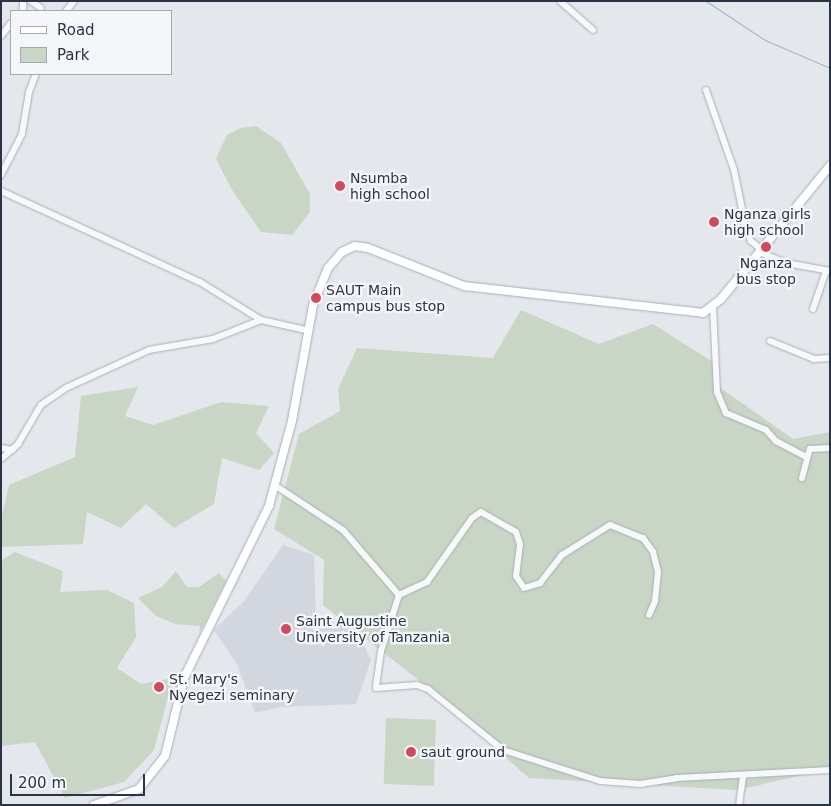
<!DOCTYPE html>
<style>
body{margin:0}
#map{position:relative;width:831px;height:806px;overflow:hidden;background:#e4e7ec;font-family:"DejaVu Sans",sans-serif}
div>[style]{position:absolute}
.built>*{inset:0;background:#d2d6de}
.green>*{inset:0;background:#c9d6c5;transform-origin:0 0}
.stream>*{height:1px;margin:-0.5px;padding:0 0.5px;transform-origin:0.5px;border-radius:0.5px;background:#9fb4cc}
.roads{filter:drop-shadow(0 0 1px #a9aeb7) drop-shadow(0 0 1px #a9aeb7)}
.minor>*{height:6px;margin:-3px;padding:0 3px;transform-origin:3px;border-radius:3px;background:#f7f8fa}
.major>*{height:8px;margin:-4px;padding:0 4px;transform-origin:4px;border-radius:4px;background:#fff}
.dots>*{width:14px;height:14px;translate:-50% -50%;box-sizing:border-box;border:2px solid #f4f6f9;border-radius:50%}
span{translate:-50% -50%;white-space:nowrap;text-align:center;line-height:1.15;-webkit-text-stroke:4.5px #f4f6f9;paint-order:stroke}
.poi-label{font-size:14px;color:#2b3445}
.left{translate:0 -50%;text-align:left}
.frame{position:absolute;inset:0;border:2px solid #2b3445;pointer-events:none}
.legend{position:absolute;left:10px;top:10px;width:162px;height:65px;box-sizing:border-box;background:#f4f6f9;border:1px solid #a4a8b1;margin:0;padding:6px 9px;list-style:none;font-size:15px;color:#2b3445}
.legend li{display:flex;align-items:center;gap:10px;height:25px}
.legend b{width:25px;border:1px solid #a4a8b1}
.scale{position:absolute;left:10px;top:774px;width:135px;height:22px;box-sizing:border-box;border:2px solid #2b3445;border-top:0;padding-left:6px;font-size:15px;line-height:18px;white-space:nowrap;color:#2b3445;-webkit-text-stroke:4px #f4f6f9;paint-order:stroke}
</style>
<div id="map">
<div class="built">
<div style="clip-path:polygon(283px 545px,314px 555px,316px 618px,356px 628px,371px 660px,356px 704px,280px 707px,255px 713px,237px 664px,214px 630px,244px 601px)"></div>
</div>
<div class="green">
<div style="clip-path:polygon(256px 126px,281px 143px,310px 194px,310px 212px,292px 235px,261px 232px,232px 190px,216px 159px,227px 135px,241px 128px)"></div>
<div style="clip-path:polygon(521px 310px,599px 344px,653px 324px,713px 362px,719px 387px,793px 439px,830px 432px,830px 769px,737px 790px,529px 778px,416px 678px,323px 605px,324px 560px,274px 529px,299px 434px,340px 411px,338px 389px,357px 348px,493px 358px)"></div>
<div style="clip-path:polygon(138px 387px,125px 416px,153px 425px,221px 402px,269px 406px,256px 433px,274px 453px,259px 470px,222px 458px,214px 504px,174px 528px,146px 504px,121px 528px,87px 512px,83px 544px,1px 547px,1px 520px,9px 485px,75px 457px,81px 396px)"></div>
<div style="clip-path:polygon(15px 552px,63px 571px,60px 592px,107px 590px,134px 603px,136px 637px,117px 668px,141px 684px,173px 678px,154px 750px,124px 782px,65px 798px,35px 742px,1px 746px,1px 567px,3px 559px)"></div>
<div style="clip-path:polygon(176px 571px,187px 587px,199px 587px,219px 573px,226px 581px,199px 634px,200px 626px,175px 624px,156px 616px,138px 598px,162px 587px)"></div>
<div style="left:386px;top:718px;width:50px;height:66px;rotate:2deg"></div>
</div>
<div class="stream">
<div style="left:706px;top:1px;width:71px;rotate:33.5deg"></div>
<div style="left:765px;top:40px;width:71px;rotate:23.3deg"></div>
</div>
<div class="roads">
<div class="minor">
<div style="left:23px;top:1px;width:10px;rotate:90deg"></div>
<div style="left:31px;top:1px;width:12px;rotate:35deg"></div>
<div style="left:560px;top:1px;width:44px;rotate:41.3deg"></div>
<div style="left:66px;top:11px;width:13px;rotate:-51deg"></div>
<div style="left:1px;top:36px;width:16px;rotate:-52deg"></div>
<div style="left:706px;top:90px;width:85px;rotate:70.7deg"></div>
<div style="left:734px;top:170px;width:59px;rotate:78.3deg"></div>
<div style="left:746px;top:228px;width:14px;rotate:69deg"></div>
<div style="left:751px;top:241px;width:13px;rotate:39deg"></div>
<div style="left:1px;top:175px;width:46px;rotate:-62.9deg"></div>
<div style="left:22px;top:134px;width:43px;rotate:-80.5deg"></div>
<div style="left:29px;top:92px;width:19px;rotate:-69deg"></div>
<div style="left:1px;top:191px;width:219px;rotate:24.6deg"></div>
<div style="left:200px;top:282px;width:72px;rotate:31.9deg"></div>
<div style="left:261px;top:320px;width:46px;rotate:12.5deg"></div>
<div style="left:759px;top:252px;width:29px;rotate:22deg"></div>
<div style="left:786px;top:263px;width:45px;rotate:10.3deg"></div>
<div style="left:713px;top:307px;width:85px;rotate:87.3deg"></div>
<div style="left:717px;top:392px;width:23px;rotate:67deg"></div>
<div style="left:726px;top:413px;width:43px;rotate:23deg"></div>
<div style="left:766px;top:430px;width:15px;rotate:48deg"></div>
<div style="left:776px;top:441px;width:34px;rotate:28deg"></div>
<div style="left:813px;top:309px;width:40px;rotate:-71.1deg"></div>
<div style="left:770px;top:341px;width:48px;rotate:22.2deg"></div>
<div style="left:814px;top:359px;width:16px;rotate:-4deg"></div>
<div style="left:1px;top:448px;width:12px;rotate:9deg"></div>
<div style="left:1px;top:459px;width:23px;rotate:-41deg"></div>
<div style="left:18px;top:444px;width:45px;rotate:-59.5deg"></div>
<div style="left:41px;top:405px;width:32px;rotate:-34deg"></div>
<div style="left:68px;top:387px;width:89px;rotate:-24.6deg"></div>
<div style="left:149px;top:350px;width:65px;rotate:-9.8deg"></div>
<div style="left:213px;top:339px;width:52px;rotate:-21.6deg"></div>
<div style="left:802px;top:478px;width:30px;rotate:-75deg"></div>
<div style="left:810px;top:449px;width:20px;rotate:-3deg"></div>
<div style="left:276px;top:486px;width:80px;rotate:33.3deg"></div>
<div style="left:343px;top:530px;width:86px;rotate:49.3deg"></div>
<div style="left:399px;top:595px;width:59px;rotate:107.8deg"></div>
<div style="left:381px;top:651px;width:37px;rotate:98deg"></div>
<div style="left:376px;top:688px;width:41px;rotate:-4.2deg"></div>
<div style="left:417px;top:685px;width:12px;rotate:20deg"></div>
<div style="left:428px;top:689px;width:97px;rotate:39.1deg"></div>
<div style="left:503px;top:750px;width:102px;rotate:17.7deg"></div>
<div style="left:600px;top:781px;width:40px;rotate:4.3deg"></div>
<div style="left:640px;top:784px;width:37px;rotate:-9deg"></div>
<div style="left:677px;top:778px;width:153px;rotate:-3deg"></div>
<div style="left:399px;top:595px;width:31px;rotate:-25deg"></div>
<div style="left:427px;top:582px;width:78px;rotate:-54.9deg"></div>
<div style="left:472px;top:518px;width:11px;rotate:-34deg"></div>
<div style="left:481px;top:512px;width:40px;rotate:29.7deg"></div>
<div style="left:516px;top:532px;width:13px;rotate:72deg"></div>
<div style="left:520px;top:544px;width:32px;rotate:97deg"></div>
<div style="left:516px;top:576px;width:14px;rotate:56deg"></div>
<div style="left:524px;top:588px;width:17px;rotate:-17deg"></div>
<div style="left:540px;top:583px;width:36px;rotate:-52deg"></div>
<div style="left:562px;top:555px;width:57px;rotate:-32deg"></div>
<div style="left:610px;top:525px;width:35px;rotate:22deg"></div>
<div style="left:643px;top:538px;width:17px;rotate:54deg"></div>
<div style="left:653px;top:552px;width:21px;rotate:76deg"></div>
<div style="left:658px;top:572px;width:29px;rotate:96deg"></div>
<div style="left:655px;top:601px;width:15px;rotate:113deg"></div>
<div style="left:739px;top:805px;width:30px;rotate:-82deg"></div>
</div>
<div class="major">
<div style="left:94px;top:805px;width:48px;rotate:-19.6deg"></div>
<div style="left:139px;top:789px;width:42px;rotate:-51.8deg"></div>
<div style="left:165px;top:756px;width:80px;rotate:-76.3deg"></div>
<div style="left:184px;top:678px;width:192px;rotate:-63.7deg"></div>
<div style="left:269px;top:506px;width:88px;rotate:-74.9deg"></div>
<div style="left:292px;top:421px;width:118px;rotate:-79.7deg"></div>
<div style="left:313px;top:305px;width:40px;rotate:-68deg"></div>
<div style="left:328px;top:268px;width:21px;rotate:-49deg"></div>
<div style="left:342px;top:252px;width:14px;rotate:-25deg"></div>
<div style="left:355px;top:246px;width:13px;rotate:9deg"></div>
<div style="left:368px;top:248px;width:103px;rotate:21.6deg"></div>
<div style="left:464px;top:286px;width:241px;rotate:6.4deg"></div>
<div style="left:703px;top:313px;width:23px;rotate:-38deg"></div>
<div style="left:721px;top:299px;width:172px;rotate:-50.7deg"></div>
</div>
</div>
<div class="dots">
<div style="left:340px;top:186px;background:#d1495b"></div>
<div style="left:714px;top:222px;background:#d1495b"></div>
<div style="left:766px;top:247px;background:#d1495b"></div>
<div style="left:316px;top:298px;background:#d1495b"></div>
<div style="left:286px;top:629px;background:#d1495b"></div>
<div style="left:159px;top:687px;background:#d1495b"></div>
<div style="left:411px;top:752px;background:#d1495b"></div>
</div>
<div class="poi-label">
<span class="left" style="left:350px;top:186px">Nsumba<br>high school</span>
<span class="left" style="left:724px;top:222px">Nganza girls<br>high school</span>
<span style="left:766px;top:271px">Nganza<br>bus stop</span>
<span class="left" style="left:326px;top:298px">SAUT Main<br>campus bus stop</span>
<span class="left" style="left:296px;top:629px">Saint Augustine<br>University of Tanzania</span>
<span class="left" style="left:169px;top:687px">St. Mary's<br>Nyegezi seminary</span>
<span class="left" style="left:421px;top:752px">saut ground</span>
</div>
<div class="frame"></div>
<ul class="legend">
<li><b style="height:6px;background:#fff"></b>Road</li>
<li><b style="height:14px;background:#c9d6c5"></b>Park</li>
</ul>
<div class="scale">200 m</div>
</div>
